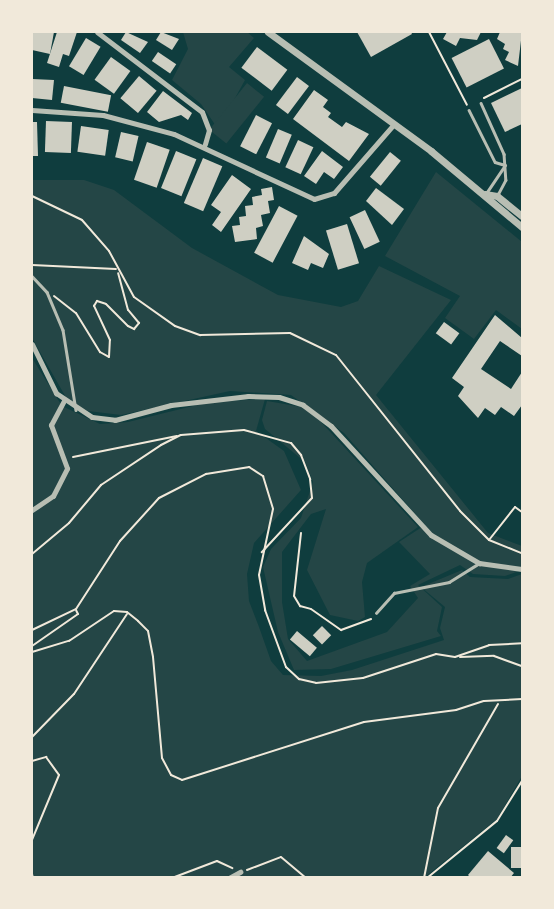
<!DOCTYPE html>
<style>
body{margin:0}
#map{position:relative;width:554px;height:909px;overflow:hidden;background:#0f3d3e;font-family:"Noto Sans",sans-serif}
div>[style]{position:absolute}
.green>*{inset:0;background:#244646;transform-origin:0 0}
.building>*{inset:0;background:#cfcfc3;transform-origin:0 0}
.path>*{height:2px;margin:-1px;padding:0 1px;transform-origin:1px;border-radius:1px;background:#f1e9da}
.service>*{height:2.5px;margin:-1.25px;padding:0 1.25px;transform-origin:1.25px;border-radius:1.25px;background:#b8beb3}
.minor>*{height:5px;margin:-2.5px;padding:0 2.5px;transform-origin:2.5px;border-radius:2.5px;background:#b8beb3}
.tertiary>*{height:7px;margin:-3.5px;padding:0 3.5px;transform-origin:3.5px;border-radius:3.5px;background:#b8beb3}
span{translate:-50% -50%;white-space:nowrap;text-align:center;line-height:1.15;-webkit-text-stroke:5px #f1e9da;paint-order:stroke}
.frame{position:absolute;inset:0;border:33px solid #f1e9da;pointer-events:none}
</style>
<div id="map">
<div class="green">
<div style="clip-path:polygon(183px 32px,247px 32px,254px 38px,229px 67px,245px 80px,218px 129px,201px 104px,172px 80px,188px 49px)"></div>
<div style="left:247px;top:83px;width:22px;height:60px;rotate:39deg"></div>
<div style="clip-path:polygon(436px 172px,522px 242px,522px 329px,496px 310px,474px 339px,445px 318px,460px 296px,385px 256px)"></div>
<div style="clip-path:polygon(32px 180px,84px 180px,114px 190px,192px 248px,278px 295px,341px 307px,358px 301px,379px 266px,451px 300px,376px 395px,488px 533px,522px 546px,522px 570px,505px 576px,473px 574px,460px 565px,418px 585px,442px 607px,437px 631px,441px 636px,331px 669px,294px 670px,278px 632px,263px 567px,271px 549px,301px 518px,313px 482px,305px 462px,265px 429px,262px 420px,267px 401px,302px 407px,321px 422px,418px 527px,367px 563px,362px 582px,365px 617px,358px 621px,330px 615px,307px 570px,326px 509px,311px 514px,282px 552px,282px 602px,288px 639px,307px 661px,387px 632px,418px 598px,410px 586px,430px 574px,399px 542px,425px 525px,344px 433px,291px 395px,230px 391px,121px 415px,88px 411px,68px 401px,32px 338px)"></div>
<div style="clip-path:polygon(32px 358px,62px 406px,100px 424px,128px 422px,209px 402px,265px 399px,256px 431px,284px 451px,301px 490px,254px 543px,247px 574px,249px 601px,259px 627px,271px 661px,283px 675px,321px 676px,352px 670px,444px 640px,440px 628px,445px 607px,421px 587px,462px 570px,470px 577px,508px 579px,522px 574px,522px 776px,497px 819px,425px 877px,32px 877px)"></div>
</div>
<div class="building">
<div style="clip-path:polygon(32px 32px,54px 32px,50px 54px,32px 50px)"></div>
<div style="clip-path:polygon(57px 32px,77px 32px,69px 56px,63px 54px,59px 67px,47px 63px)"></div>
<div style="clip-path:polygon(126px 32px,148px 42px,140px 53px,121px 40px)"></div>
<div style="clip-path:polygon(161px 32px,179px 39px,172px 50px,156px 40px)"></div>
<div style="clip-path:polygon(357px 32px,411px 32px,412px 34px,371px 57px)"></div>
<div style="clip-path:polygon(447px 32px,481px 32px,477px 40px,460px 38px,456px 46px,443px 39px)"></div>
<div style="clip-path:polygon(500px 32px,522px 32px,518px 66px,505px 60px,509px 52px,503px 49px,505px 44px,497px 39px)"></div>
<div style="left:86px;top:38px;width:17px;height:33px;rotate:31deg"></div>
<div style="left:489px;top:39px;width:33px;height:42px;rotate:63deg"></div>
<div style="left:257px;top:47px;width:38px;height:26px;rotate:37deg"></div>
<div style="left:158px;top:52px;width:22px;height:11px;rotate:34deg"></div>
<div style="left:111px;top:57px;width:24px;height:28px;rotate:36deg"></div>
<div style="left:139px;top:76px;width:23px;height:29px;rotate:40deg"></div>
<div style="left:297px;top:77px;width:15px;height:35px;rotate:37deg"></div>
<div style="clip-path:polygon(32px 79px,54px 80px,52px 100px,32px 98px)"></div>
<div style="left:64px;top:86px;width:48px;height:17px;rotate:11deg"></div>
<div style="clip-path:polygon(522px 88px,522px 124px,505px 132px,491px 103px)"></div>
<div style="clip-path:polygon(314px 90px,328px 100px,323px 107px,331px 113px,328px 117px,342px 127px,346px 122px,369px 134px,349px 161px,293px 119px)"></div>
<div style="clip-path:polygon(163px 91px,192px 113px,188px 120px,181px 115px,159px 122px,147px 112px)"></div>
<div style="left:256px;top:115px;width:18px;height:35px;rotate:27deg"></div>
<div style="left:46px;top:121px;width:26px;height:31px;rotate:2deg"></div>
<div style="clip-path:polygon(32px 122px,37px 122px,38px 156px,32px 156px)"></div>
<div style="left:81px;top:126px;width:28px;height:26px;rotate:8deg"></div>
<div style="left:278px;top:129px;width:15px;height:31px;rotate:23deg"></div>
<div style="left:121px;top:132px;width:18px;height:26px;rotate:13deg"></div>
<div style="left:298px;top:140px;width:17px;height:30px;rotate:25deg"></div>
<div style="left:147px;top:142px;width:24px;height:40px;rotate:19deg"></div>
<div style="left:176px;top:151px;width:22px;height:40px;rotate:22deg"></div>
<div style="clip-path:polygon(322px 151px,343px 167px,334px 179px,324px 172px,316px 184px,304px 176px)"></div>
<div style="left:390px;top:152px;width:14px;height:32px;rotate:39deg"></div>
<div style="left:203px;top:158px;width:21px;height:49px;rotate:23deg"></div>
<div style="clip-path:polygon(232px 175px,251px 189px,221px 232px,212px 225px,221px 212px,211px 205px)"></div>
<div style="clip-path:polygon(272px 187px,274px 200px,268px 201px,270px 213px,261px 215px,263px 226px,256px 228px,257px 239px,235px 242px,232px 226px,240px 225px,239px 217px,246px 216px,245px 206px,253px 205px,252px 197px,262px 195px,261px 189px)"></div>
<div style="clip-path:polygon(376px 188px,404px 209px,392px 225px,366px 201px)"></div>
<div style="left:279px;top:206px;width:21px;height:53px;rotate:28deg"></div>
<div style="left:365px;top:210px;width:35px;height:17px;rotate:65deg"></div>
<div style="left:347px;top:224px;width:41px;height:22px;rotate:73deg"></div>
<div style="clip-path:polygon(304px 236px,329px 254px,323px 268px,311px 263px,308px 270px,292px 263px)"></div>
<div style="clip-path:polygon(495px 315px,522px 338px,522px 356px,500px 341px,481px 369px,511px 389px,522px 372px,522px 405px,514px 416px,501px 407px,495px 415px,485px 408px,478px 418px,458px 396px,464px 387px,452px 378px)"></div>
<div style="left:444px;top:322px;width:19px;height:14px;rotate:36deg"></div>
<div style="left:322px;top:626px;width:13px;height:13px;rotate:45deg"></div>
<div style="left:297px;top:631px;width:26px;height:11px;rotate:40deg"></div>
<div style="left:506px;top:835px;width:9px;height:16px;rotate:36deg"></div>
<div style="left:522px;top:847px;width:21px;height:11px;rotate:90deg"></div>
<div style="clip-path:polygon(488px 851px,514px 873px,510px 878px,471px 878px,468px 875px)"></div>
</div>
<div class="path">
<div style="left:429px;top:32px;width:82px;rotate:62.5deg"></div>
<div style="left:484px;top:98px;width:42px;rotate:-26.6deg"></div>
<div style="left:32px;top:196px;width:55px;rotate:25.6deg"></div>
<div style="left:82px;top:220px;width:41px;rotate:48.9deg"></div>
<div style="left:109px;top:251px;width:52px;rotate:61.5deg"></div>
<div style="left:134px;top:297px;width:50px;rotate:35.3deg"></div>
<div style="left:175px;top:326px;width:27px;rotate:20deg"></div>
<div style="left:200px;top:335px;width:90px;rotate:-1.3deg"></div>
<div style="left:290px;top:333px;width:51px;rotate:25.6deg"></div>
<div style="left:336px;top:355px;width:199px;rotate:51.5deg"></div>
<div style="left:460px;top:511px;width:41px;rotate:45deg"></div>
<div style="left:489px;top:540px;width:35px;rotate:22deg"></div>
<div style="left:32px;top:265px;width:84px;rotate:2.7deg"></div>
<div style="left:54px;top:296px;width:28px;rotate:38deg"></div>
<div style="left:76px;top:313px;width:46px;rotate:58.4deg"></div>
<div style="left:100px;top:352px;width:10px;rotate:29deg"></div>
<div style="left:109px;top:357px;width:17px;rotate:-87deg"></div>
<div style="left:110px;top:340px;width:38px;rotate:-115deg"></div>
<div style="left:94px;top:306px;width:6px;rotate:-59deg"></div>
<div style="left:97px;top:301px;width:9px;rotate:18deg"></div>
<div style="left:106px;top:304px;width:31px;rotate:45deg"></div>
<div style="left:128px;top:326px;width:7px;rotate:27deg"></div>
<div style="left:134px;top:329px;width:8px;rotate:-50deg"></div>
<div style="left:139px;top:323px;width:17px;rotate:-130deg"></div>
<div style="left:128px;top:310px;width:38px;rotate:-105deg"></div>
<div style="left:73px;top:457px;width:106px;rotate:-11.4deg"></div>
<div style="left:301px;top:533px;width:63px;rotate:96.3deg"></div>
<div style="left:294px;top:596px;width:12px;rotate:59deg"></div>
<div style="left:300px;top:606px;width:11px;rotate:15deg"></div>
<div style="left:311px;top:609px;width:37px;rotate:35deg"></div>
<div style="left:341px;top:630px;width:32px;rotate:-20deg"></div>
<div style="left:489px;top:540px;width:42px;rotate:-51.8deg"></div>
<div style="left:515px;top:507px;width:9px;rotate:36deg"></div>
<div style="left:32px;top:554px;width:48px;rotate:-40deg"></div>
<div style="left:69px;top:523px;width:50px;rotate:-49.9deg"></div>
<div style="left:101px;top:485px;width:72px;rotate:-33.7deg"></div>
<div style="left:161px;top:445px;width:22px;rotate:-27deg"></div>
<div style="left:181px;top:435px;width:63px;rotate:-4.5deg"></div>
<div style="left:244px;top:430px;width:49px;rotate:15.5deg"></div>
<div style="left:291px;top:443px;width:16px;rotate:50deg"></div>
<div style="left:301px;top:455px;width:26px;rotate:69deg"></div>
<div style="left:310px;top:479px;width:19px;rotate:84deg"></div>
<div style="left:312px;top:498px;width:74px;rotate:132.8deg"></div>
<div style="left:32px;top:630px;width:49px;rotate:-25.5deg"></div>
<div style="left:76px;top:609px;width:81px;rotate:-57.1deg"></div>
<div style="left:120px;top:541px;width:58px;rotate:-47.8deg"></div>
<div style="left:159px;top:498px;width:53px;rotate:-27.1deg"></div>
<div style="left:206px;top:474px;width:44px;rotate:-9.2deg"></div>
<div style="left:249px;top:467px;width:17px;rotate:33deg"></div>
<div style="left:263px;top:476px;width:34px;rotate:73deg"></div>
<div style="left:273px;top:509px;width:67px;rotate:102deg"></div>
<div style="left:259px;top:575px;width:36px;rotate:80deg"></div>
<div style="left:265px;top:610px;width:61px;rotate:69.8deg"></div>
<div style="left:286px;top:667px;width:18px;rotate:43deg"></div>
<div style="left:299px;top:679px;width:17px;rotate:13deg"></div>
<div style="left:316px;top:683px;width:47px;rotate:-6.1deg"></div>
<div style="left:363px;top:678px;width:77px;rotate:-18.2deg"></div>
<div style="left:436px;top:654px;width:19px;rotate:9deg"></div>
<div style="left:455px;top:657px;width:36px;rotate:-19deg"></div>
<div style="left:489px;top:645px;width:33px;rotate:-3deg"></div>
<div style="left:32px;top:646px;width:56px;rotate:-34.8deg"></div>
<div style="left:78px;top:614px;width:4px;rotate:-117deg"></div>
<div style="left:32px;top:652px;width:39px;rotate:-17deg"></div>
<div style="left:69px;top:641px;width:54px;rotate:-33.7deg"></div>
<div style="left:114px;top:611px;width:13px;rotate:4deg"></div>
<div style="left:127px;top:612px;width:14px;rotate:39deg"></div>
<div style="left:138px;top:621px;width:14px;rotate:45deg"></div>
<div style="left:148px;top:631px;width:26px;rotate:79deg"></div>
<div style="left:153px;top:657px;width:101px;rotate:84.9deg"></div>
<div style="left:162px;top:758px;width:19px;rotate:62deg"></div>
<div style="left:171px;top:775px;width:12px;rotate:24deg"></div>
<div style="left:182px;top:780px;width:191px;rotate:-17.7deg"></div>
<div style="left:364px;top:722px;width:93px;rotate:-7.4deg"></div>
<div style="left:456px;top:710px;width:29px;rotate:-18deg"></div>
<div style="left:484px;top:701px;width:38px;rotate:-3deg"></div>
<div style="left:460px;top:657px;width:34px;rotate:-2deg"></div>
<div style="left:494px;top:656px;width:30px;rotate:20deg"></div>
<div style="left:32px;top:737px;width:60px;rotate:-45.7deg"></div>
<div style="left:74px;top:694px;width:96px;rotate:-56.5deg"></div>
<div style="left:32px;top:761px;width:15px;rotate:-16deg"></div>
<div style="left:46px;top:757px;width:22px;rotate:54deg"></div>
<div style="left:59px;top:775px;width:70px;rotate:112.6deg"></div>
<div style="left:247px;top:870px;width:36px;rotate:-21deg"></div>
<div style="left:281px;top:857px;width:33px;rotate:40deg"></div>
<div style="left:32px;top:874px;width:4px;rotate:76deg"></div>
<div style="left:172px;top:878px;width:48px;rotate:-20.7deg"></div>
<div style="left:217px;top:861px;width:17px;rotate:25deg"></div>
<div style="left:424px;top:878px;width:71px;rotate:-78.7deg"></div>
<div style="left:438px;top:808px;width:120px;rotate:-60deg"></div>
<div style="left:427px;top:878px;width:90px;rotate:-39.2deg"></div>
<div style="left:497px;top:821px;width:47px;rotate:-58deg"></div>
</div>
<div class="service">
<div style="left:481px;top:103px;width:56px;rotate:65.7deg"></div>
<div style="left:504px;top:154px;width:26px;rotate:86deg"></div>
<div style="left:506px;top:180px;width:17px;rotate:118deg"></div>
<div style="left:469px;top:110px;width:58px;rotate:63.4deg"></div>
<div style="left:495px;top:162px;width:10px;rotate:17deg"></div>
<div style="left:487px;top:192px;width:32px;rotate:-56deg"></div>
<div style="left:32px;top:276px;width:22px;rotate:47deg"></div>
<div style="left:47px;top:292px;width:41px;rotate:67.2deg"></div>
<div style="left:63px;top:330px;width:81px;rotate:80.8deg"></div>
<div style="left:376px;top:613px;width:27px;rotate:-48deg"></div>
<div style="left:394px;top:593px;width:56px;rotate:-11.3deg"></div>
<div style="left:449px;top:582px;width:36px;rotate:-32deg"></div>
</div>
<div class="minor">
<div style="left:97px;top:32px;width:132px;rotate:37.3deg"></div>
<div style="left:202px;top:112px;width:19px;rotate:69deg"></div>
<div style="left:209px;top:130px;width:15px;rotate:106deg"></div>
<div style="left:32px;top:110px;width:71px;rotate:4deg"></div>
<div style="left:103px;top:115px;width:73px;rotate:15deg"></div>
<div style="left:174px;top:134px;width:154px;rotate:24.9deg"></div>
<div style="left:314px;top:199px;width:21px;rotate:-17deg"></div>
<div style="left:334px;top:193px;width:91px;rotate:-49deg"></div>
<div style="left:32px;top:344px;width:55px;rotate:63.9deg"></div>
<div style="left:56px;top:393px;width:43px;rotate:33.7deg"></div>
<div style="left:92px;top:417px;width:23px;rotate:7deg"></div>
<div style="left:115px;top:420px;width:58px;rotate:-15deg"></div>
<div style="left:171px;top:405px;width:78px;rotate:-6.7deg"></div>
<div style="left:248px;top:396px;width:31px;rotate:2deg"></div>
<div style="left:279px;top:397px;width:25px;rotate:18deg"></div>
<div style="left:303px;top:405px;width:35px;rotate:37deg"></div>
<div style="left:331px;top:426px;width:148px;rotate:47.5deg"></div>
<div style="left:431px;top:535px;width:56px;rotate:30.3deg"></div>
<div style="left:479px;top:563px;width:43px;rotate:7.9deg"></div>
<div style="left:32px;top:510px;width:25px;rotate:-34deg"></div>
<div style="left:53px;top:496px;width:31px;rotate:-63deg"></div>
<div style="left:67px;top:468px;width:46px;rotate:-110.4deg"></div>
<div style="left:51px;top:425px;width:27px;rotate:-62deg"></div>
<div style="left:229px;top:878px;width:13px;rotate:-29deg"></div>
</div>
<div class="tertiary">
<div style="left:268px;top:32px;width:202px;rotate:36.1deg"></div>
<div style="left:431px;top:151px;width:119px;rotate:39.9deg"></div>
<div style="left:485px;top:194px;width:12px;rotate:9deg"></div>
<div style="left:497px;top:196px;width:32px;rotate:39deg"></div>
</div>
<div class="frame"></div>
</div>
